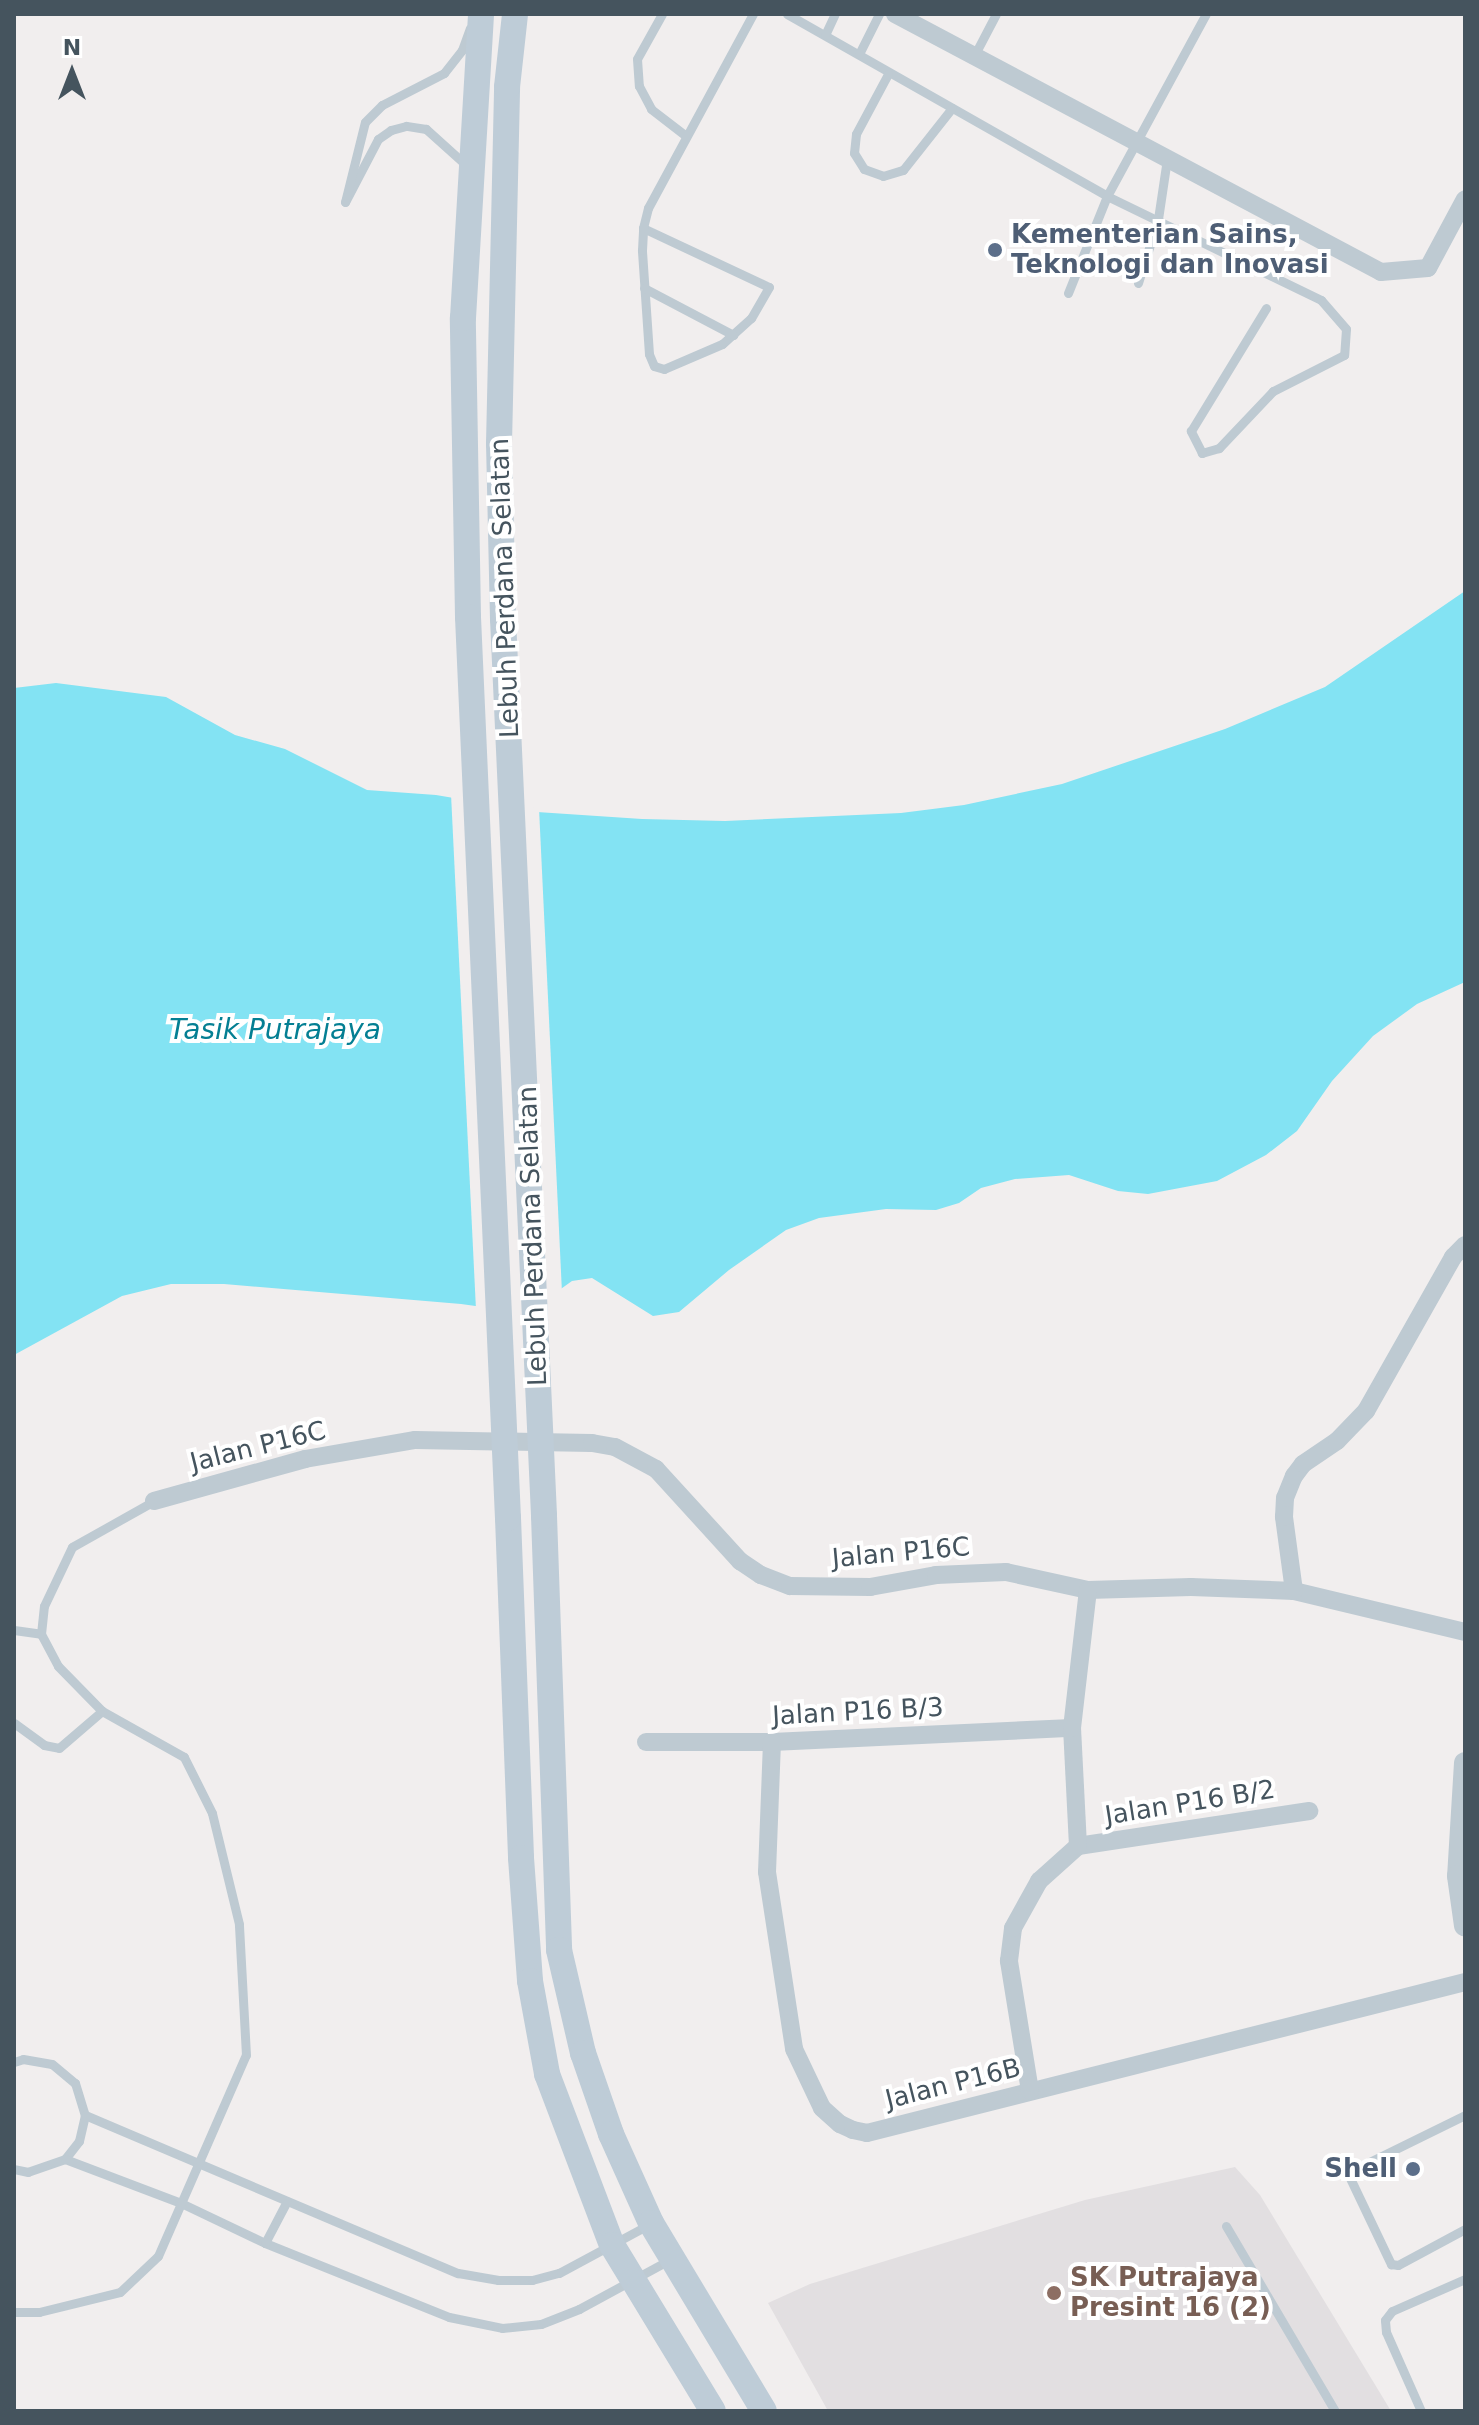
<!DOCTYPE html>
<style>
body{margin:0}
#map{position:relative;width:1479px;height:2425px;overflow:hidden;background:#f1eeee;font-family:"DejaVu Sans",sans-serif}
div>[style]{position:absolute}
.education>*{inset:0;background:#e2dfe1}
.water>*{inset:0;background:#83e3f3}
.pier>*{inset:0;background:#f1eeee}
.service>*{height:9px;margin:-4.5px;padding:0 4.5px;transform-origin:4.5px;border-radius:4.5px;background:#becad2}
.minor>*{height:18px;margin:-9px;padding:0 9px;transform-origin:9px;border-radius:9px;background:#becad2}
.tertiary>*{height:22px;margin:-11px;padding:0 11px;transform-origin:11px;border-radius:11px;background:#becad2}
.secondary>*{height:26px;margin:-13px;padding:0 13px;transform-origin:13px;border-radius:13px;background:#beccd7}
.secondary-bridge>*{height:26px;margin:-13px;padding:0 13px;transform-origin:13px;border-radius:13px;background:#beccd7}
.dots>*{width:22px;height:22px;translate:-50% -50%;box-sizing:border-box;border:4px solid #fff;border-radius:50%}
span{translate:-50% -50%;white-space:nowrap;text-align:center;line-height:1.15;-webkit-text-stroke:8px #fff;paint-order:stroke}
.service-label{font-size:26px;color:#4e5e75;font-weight:700}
.left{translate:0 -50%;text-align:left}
.right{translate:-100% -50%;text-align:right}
.street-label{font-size:26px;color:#45545e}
.education-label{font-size:26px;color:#785e54;font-weight:700}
.water-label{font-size:28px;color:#047f93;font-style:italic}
.frame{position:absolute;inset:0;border:16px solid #45545e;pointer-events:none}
.north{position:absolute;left:32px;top:32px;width:80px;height:80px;-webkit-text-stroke:6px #fff;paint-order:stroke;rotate:0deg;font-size:22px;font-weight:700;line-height:32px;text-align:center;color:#45545e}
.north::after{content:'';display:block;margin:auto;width:28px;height:36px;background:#45545e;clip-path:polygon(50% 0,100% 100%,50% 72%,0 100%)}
</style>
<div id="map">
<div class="education">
<div style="clip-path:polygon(1235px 2167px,1260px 2195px,1391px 2411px,828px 2411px,768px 2303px,810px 2284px,1085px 2200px)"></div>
</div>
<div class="water">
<div style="clip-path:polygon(1465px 591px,1465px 982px,1417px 1004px,1373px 1036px,1332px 1081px,1297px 1131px,1266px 1155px,1217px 1181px,1148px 1194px,1118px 1191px,1069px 1175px,1015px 1179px,981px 1188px,959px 1203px,936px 1210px,886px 1209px,819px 1218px,786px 1230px,729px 1270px,679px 1312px,653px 1316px,592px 1278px,572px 1281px,527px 1313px,461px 1304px,224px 1284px,171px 1284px,122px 1296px,14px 1355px,14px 688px,56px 683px,166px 697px,235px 735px,285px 749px,367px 790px,436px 795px,537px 812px,642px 819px,725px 821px,901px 813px,964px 805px,1062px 784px,1225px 729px,1325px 687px)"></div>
</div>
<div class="pier">
<div style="clip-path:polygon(451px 794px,539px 808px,562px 1293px,528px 1317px,476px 1310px)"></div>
</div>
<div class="service">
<div style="left:662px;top:14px;width:51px;rotate:119.1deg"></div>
<div style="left:637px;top:59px;width:27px;rotate:86deg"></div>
<div style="left:639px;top:86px;width:26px;rotate:62deg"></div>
<div style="left:651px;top:109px;width:44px;rotate:37.6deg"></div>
<div style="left:787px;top:14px;width:368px;rotate:29.6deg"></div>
<div style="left:1107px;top:196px;width:238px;rotate:25.9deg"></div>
<div style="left:1321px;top:300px;width:38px;rotate:49deg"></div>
<div style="left:1346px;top:329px;width:26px;rotate:94deg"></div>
<div style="left:1344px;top:355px;width:80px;rotate:153.1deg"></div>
<div style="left:1273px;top:391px;width:79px;rotate:133.5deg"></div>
<div style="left:1219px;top:448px;width:18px;rotate:164deg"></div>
<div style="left:1202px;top:453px;width:25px;rotate:-117deg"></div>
<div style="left:1191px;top:431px;width:144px;rotate:-58.6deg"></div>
<div style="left:825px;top:35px;width:23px;rotate:-65deg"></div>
<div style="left:859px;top:54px;width:45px;rotate:-63.4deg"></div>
<div style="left:974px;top:56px;width:47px;rotate:-62.4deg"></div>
<div style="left:888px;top:74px;width:68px;rotate:118.1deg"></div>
<div style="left:856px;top:134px;width:19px;rotate:96deg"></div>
<div style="left:854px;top:153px;width:19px;rotate:58deg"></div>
<div style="left:864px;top:169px;width:20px;rotate:20deg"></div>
<div style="left:883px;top:176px;width:21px;rotate:-17deg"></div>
<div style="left:903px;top:170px;width:79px;rotate:-51.7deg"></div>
<div style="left:466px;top:165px;width:54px;rotate:-138deg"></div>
<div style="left:426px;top:129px;width:20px;rotate:-171deg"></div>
<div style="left:406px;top:126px;width:16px;rotate:165deg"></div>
<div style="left:391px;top:130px;width:16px;rotate:145deg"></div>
<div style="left:378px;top:139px;width:71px;rotate:117.6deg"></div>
<div style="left:345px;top:202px;width:82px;rotate:-76deg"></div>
<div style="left:365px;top:122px;width:24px;rotate:-45deg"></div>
<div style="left:382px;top:105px;width:70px;rotate:-27.3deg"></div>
<div style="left:444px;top:73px;width:29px;rotate:-52deg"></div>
<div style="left:462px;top:50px;width:23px;rotate:-70deg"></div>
<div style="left:643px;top:228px;width:139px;rotate:25.1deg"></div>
<div style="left:769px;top:287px;width:36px;rotate:120deg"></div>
<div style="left:751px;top:318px;width:39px;rotate:138deg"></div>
<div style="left:722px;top:344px;width:63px;rotate:156.7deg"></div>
<div style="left:664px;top:369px;width:10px;rotate:-163deg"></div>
<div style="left:654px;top:366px;width:13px;rotate:-113deg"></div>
<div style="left:649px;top:354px;width:104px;rotate:-93.9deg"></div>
<div style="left:642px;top:250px;width:22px;rotate:-87deg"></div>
<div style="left:643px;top:228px;width:21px;rotate:-76deg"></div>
<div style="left:648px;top:208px;width:221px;rotate:-61.6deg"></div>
<div style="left:1138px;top:283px;width:67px;rotate:-72.6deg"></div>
<div style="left:1158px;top:219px;width:61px;rotate:-81.5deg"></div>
<div style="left:644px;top:288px;width:101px;rotate:27.8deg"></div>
<div style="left:1068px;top:293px;width:105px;rotate:-68.1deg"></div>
<div style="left:1107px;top:196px;width:207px;rotate:-61.5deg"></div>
<div style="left:14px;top:1630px;width:27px;rotate:8deg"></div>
<div style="left:14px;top:1723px;width:37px;rotate:36deg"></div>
<div style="left:44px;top:1745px;width:15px;rotate:11deg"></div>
<div style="left:59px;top:1748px;width:57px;rotate:-40.7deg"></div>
<div style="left:14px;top:2062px;width:9px;rotate:-18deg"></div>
<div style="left:23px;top:2059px;width:29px;rotate:10deg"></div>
<div style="left:52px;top:2064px;width:30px;rotate:40deg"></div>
<div style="left:75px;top:2083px;width:34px;rotate:73deg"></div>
<div style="left:85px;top:2115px;width:27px;rotate:103deg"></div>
<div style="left:79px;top:2141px;width:23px;rotate:128deg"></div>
<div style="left:65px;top:2159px;width:39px;rotate:161deg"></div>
<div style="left:28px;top:2172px;width:14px;rotate:-168deg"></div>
<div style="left:85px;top:2115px;width:405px;rotate:23deg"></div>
<div style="left:458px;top:2273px;width:41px;rotate:9.9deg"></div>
<div style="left:498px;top:2280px;width:34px"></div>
<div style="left:532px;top:2280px;width:28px;rotate:-15deg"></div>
<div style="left:559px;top:2273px;width:101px;rotate:-28.3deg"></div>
<div style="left:1465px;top:2115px;width:127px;rotate:153.8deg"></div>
<div style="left:1351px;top:2171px;width:5px;rotate:112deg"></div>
<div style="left:1349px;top:2176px;width:98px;rotate:64.5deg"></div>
<div style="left:1391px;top:2264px;width:7px;rotate:8deg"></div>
<div style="left:1398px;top:2265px;width:76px;rotate:-28.2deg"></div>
<div style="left:65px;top:2159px;width:124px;rotate:20.8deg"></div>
<div style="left:181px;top:2203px;width:93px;rotate:25.5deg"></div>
<div style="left:265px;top:2243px;width:198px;rotate:21.9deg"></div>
<div style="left:449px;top:2317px;width:54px;rotate:11.7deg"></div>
<div style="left:502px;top:2328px;width:39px;rotate:-6deg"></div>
<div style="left:541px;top:2324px;width:41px;rotate:-21.5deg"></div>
<div style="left:579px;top:2309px;width:105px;rotate:-28.5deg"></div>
<div style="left:1226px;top:2226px;width:215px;rotate:59.5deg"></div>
<div style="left:265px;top:2243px;width:47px;rotate:-62.4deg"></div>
<div style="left:14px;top:2312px;width:25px"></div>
<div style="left:39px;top:2312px;width:83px;rotate:-13.9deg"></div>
<div style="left:120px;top:2292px;width:52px;rotate:-43.5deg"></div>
<div style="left:158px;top:2256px;width:219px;rotate:-66.4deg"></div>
<div style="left:246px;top:2055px;width:131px;rotate:-93.1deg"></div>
<div style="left:239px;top:1924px;width:114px;rotate:-103.7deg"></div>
<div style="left:212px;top:1813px;width:63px;rotate:-116.6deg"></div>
<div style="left:184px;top:1757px;width:94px;rotate:-150.7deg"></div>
<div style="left:102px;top:1711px;width:63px;rotate:-134.4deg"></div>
<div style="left:58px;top:1666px;width:36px;rotate:-118deg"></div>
<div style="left:41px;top:1634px;width:28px;rotate:-84deg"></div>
<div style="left:44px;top:1606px;width:65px;rotate:-64.6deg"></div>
<div style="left:72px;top:1547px;width:94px;rotate:-29.3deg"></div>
<div style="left:1421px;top:2411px;width:86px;rotate:-113.9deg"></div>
<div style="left:1386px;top:2332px;width:12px;rotate:-95deg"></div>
<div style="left:1385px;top:2320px;width:11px;rotate:-52deg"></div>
<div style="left:1392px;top:2311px;width:80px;rotate:-23.7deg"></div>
</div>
<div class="minor">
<div style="left:895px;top:14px;width:550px;rotate:27.96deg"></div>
<div style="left:1381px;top:272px;width:47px;rotate:-4.9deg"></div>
<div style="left:1428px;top:268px;width:78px;rotate:-61.8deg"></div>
<div style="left:154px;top:1501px;width:157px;rotate:-15.5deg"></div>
<div style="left:305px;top:1459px;width:112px;rotate:-9.8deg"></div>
<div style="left:415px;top:1440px;width:177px;rotate:1deg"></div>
<div style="left:592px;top:1443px;width:23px;rotate:10deg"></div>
<div style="left:615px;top:1447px;width:47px;rotate:28.2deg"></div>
<div style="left:656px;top:1469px;width:125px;rotate:47.6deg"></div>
<div style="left:740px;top:1561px;width:25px;rotate:34deg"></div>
<div style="left:761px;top:1575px;width:31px;rotate:21deg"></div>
<div style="left:790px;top:1586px;width:80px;rotate:0.7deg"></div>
<div style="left:870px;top:1587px;width:67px;rotate:-10.3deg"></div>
<div style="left:936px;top:1575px;width:70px;rotate:-2.5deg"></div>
<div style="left:1006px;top:1572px;width:84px;rotate:12.4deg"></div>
<div style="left:1088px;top:1590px;width:103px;rotate:-1.7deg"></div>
<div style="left:1191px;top:1587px;width:103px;rotate:2.2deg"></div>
<div style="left:1294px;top:1591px;width:176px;rotate:13.5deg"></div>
<div style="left:1294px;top:1591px;width:75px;rotate:-97.7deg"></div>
<div style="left:1284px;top:1517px;width:19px;rotate:-87deg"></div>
<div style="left:1285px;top:1498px;width:24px;rotate:-68deg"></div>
<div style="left:1294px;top:1476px;width:15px;rotate:-53deg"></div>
<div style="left:1303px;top:1464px;width:41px;rotate:-34.1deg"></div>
<div style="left:1337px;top:1441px;width:42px;rotate:-46deg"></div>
<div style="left:1366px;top:1411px;width:177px;rotate:-60.5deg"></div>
<div style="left:1453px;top:1257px;width:17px;rotate:-45deg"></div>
<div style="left:646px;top:1742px;width:126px"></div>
<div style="left:772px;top:1742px;width:300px;rotate:-2.7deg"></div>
<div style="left:772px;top:1742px;width:130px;rotate:92.2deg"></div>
<div style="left:767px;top:1872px;width:179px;rotate:81.3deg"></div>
<div style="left:794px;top:2049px;width:65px;rotate:64.6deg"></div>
<div style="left:822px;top:2108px;width:24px;rotate:42deg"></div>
<div style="left:840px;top:2124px;width:14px;rotate:25deg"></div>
<div style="left:853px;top:2130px;width:14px;rotate:12deg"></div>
<div style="left:867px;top:2133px;width:617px;rotate:-14.17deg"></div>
<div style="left:1078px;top:1846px;width:234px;rotate:-8.6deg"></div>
<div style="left:1030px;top:2091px;width:132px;rotate:-99.2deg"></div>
<div style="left:1009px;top:1961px;width:33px;rotate:-83deg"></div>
<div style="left:1013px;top:1928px;width:54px;rotate:-61deg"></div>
<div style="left:1039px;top:1881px;width:52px;rotate:-41.9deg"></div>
<div style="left:1078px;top:1846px;width:118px;rotate:-92.9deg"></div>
<div style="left:1072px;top:1728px;width:139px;rotate:-83.4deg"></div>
</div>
<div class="tertiary">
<div style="left:1465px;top:1763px;width:113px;rotate:93.5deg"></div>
<div style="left:1458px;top:1876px;width:50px;rotate:82deg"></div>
</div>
<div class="secondary">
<div style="left:468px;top:617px;width:299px;rotate:-91deg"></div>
<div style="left:463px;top:318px;width:305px;rotate:-86.6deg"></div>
<div style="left:503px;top:619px;width:175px;rotate:-91.3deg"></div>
<div style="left:499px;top:444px;width:357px;rotate:-88.7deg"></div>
<div style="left:507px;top:87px;width:73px;rotate:-83.7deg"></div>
<div style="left:544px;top:1516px;width:434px;rotate:88deg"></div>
<div style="left:559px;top:1950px;width:106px;rotate:76.9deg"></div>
<div style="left:583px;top:2053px;width:86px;rotate:70.9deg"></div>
<div style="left:611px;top:2134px;width:98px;rotate:65.8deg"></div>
<div style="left:651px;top:2223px;width:219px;rotate:59deg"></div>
<div style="left:508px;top:1518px;width:340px;rotate:87.8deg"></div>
<div style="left:521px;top:1858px;width:123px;rotate:85.8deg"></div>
<div style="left:530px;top:1981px;width:95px;rotate:79.6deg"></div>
<div style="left:547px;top:2074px;width:183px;rotate:69.2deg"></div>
<div style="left:612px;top:2245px;width:194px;rotate:58.7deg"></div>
</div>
<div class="secondary-bridge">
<div style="left:468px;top:617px;width:902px;rotate:87.46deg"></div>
<div style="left:503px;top:619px;width:898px;rotate:87.38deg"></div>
</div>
<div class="dots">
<div style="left:995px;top:250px;background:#5c6f8a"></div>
<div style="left:1413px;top:2169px;background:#5c6f8a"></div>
<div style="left:1054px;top:2293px;background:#8d6e63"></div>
</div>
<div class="service-label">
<span class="left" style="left:1011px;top:250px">Kementerian Sains,<br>Teknologi dan Inovasi</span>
<span class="right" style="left:1397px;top:2169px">Shell</span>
</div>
<div class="street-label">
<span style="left:505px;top:588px;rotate:-92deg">Lebuh Perdana Selatan</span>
<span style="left:533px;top:1236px;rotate:-92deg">Lebuh Perdana Selatan</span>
<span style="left:258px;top:1447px;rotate:-14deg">Jalan P16C</span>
<span style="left:901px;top:1553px;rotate:-5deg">Jalan P16C</span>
<span style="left:858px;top:1712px;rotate:-3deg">Jalan P16 B/3</span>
<span style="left:1190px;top:1803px;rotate:-9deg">Jalan P16 B/2</span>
<span style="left:953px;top:2084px;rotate:-14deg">Jalan P16B</span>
</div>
<div class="education-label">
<span class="left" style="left:1070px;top:2293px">SK Putrajaya<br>Presint 16 (2)</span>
</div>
<div class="water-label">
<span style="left:275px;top:1030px">Tasik Putrajaya</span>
</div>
<div class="frame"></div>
<div class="north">N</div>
</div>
